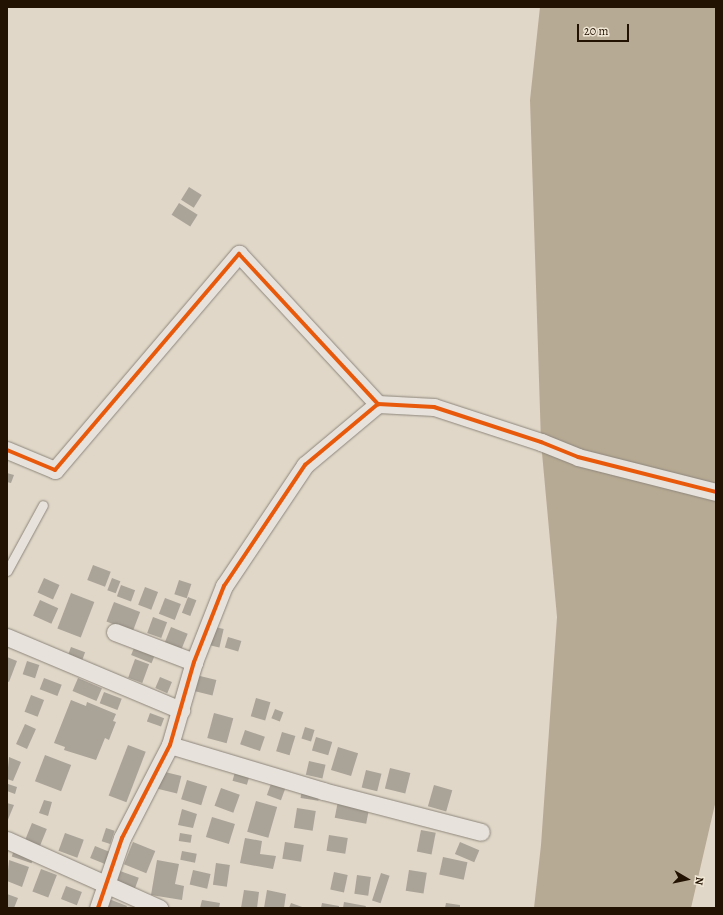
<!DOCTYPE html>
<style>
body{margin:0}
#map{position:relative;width:723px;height:915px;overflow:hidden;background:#e0d7c8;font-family:Alegreya,serif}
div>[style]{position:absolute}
.water>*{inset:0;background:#b7aa94}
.building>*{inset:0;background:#aaa398;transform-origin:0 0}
.roads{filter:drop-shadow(0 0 1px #8d867b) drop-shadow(0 0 1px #8d867b)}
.lane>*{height:9px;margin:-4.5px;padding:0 4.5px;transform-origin:4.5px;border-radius:4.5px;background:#e7e2db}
.street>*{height:17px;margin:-8.5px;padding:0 8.5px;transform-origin:8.5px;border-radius:8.5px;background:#e7e2db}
.cycleway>*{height:4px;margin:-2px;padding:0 2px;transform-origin:2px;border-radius:2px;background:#e8590c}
span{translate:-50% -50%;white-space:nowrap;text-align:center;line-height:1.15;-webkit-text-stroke:3.5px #f1e7d5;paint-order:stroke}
.frame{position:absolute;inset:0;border:8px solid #221202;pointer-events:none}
.north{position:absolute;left:667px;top:859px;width:40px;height:40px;-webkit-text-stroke:3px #f1e7d5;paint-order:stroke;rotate:99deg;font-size:11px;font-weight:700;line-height:16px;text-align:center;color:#221202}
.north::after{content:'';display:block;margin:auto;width:14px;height:18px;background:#221202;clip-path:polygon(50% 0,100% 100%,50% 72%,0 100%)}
.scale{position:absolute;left:577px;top:24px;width:52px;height:18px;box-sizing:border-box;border:2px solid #221202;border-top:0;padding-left:5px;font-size:12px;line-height:14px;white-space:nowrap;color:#221202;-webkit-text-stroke:3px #f1e7d5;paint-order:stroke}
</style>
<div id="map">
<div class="water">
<div style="clip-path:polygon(540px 7px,716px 7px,716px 800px,691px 908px,534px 908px,541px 845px,557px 617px,541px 442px,530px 100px)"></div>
</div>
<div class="building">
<div style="left:189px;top:187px;width:15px;height:15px;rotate:32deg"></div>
<div style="left:179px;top:203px;width:22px;height:14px;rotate:32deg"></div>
<div style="clip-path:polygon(7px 473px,14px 475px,11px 483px,7px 482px)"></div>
<div style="left:93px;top:565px;width:19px;height:16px;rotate:21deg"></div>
<div style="left:44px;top:578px;width:17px;height:16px;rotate:24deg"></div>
<div style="left:112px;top:578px;width:9px;height:13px;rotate:21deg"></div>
<div style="left:179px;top:580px;width:13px;height:15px;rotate:18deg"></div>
<div style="left:121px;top:585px;width:15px;height:12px;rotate:20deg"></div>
<div style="left:145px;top:587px;width:14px;height:19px;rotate:21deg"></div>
<div style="left:71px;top:593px;width:25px;height:38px;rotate:21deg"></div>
<div style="left:188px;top:597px;width:9px;height:17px;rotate:21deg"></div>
<div style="left:165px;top:598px;width:17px;height:17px;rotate:21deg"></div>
<div style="left:40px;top:600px;width:20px;height:17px;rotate:24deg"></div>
<div style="left:114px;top:602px;width:28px;height:21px;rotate:21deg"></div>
<div style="left:153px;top:617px;width:15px;height:17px;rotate:20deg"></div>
<div style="left:211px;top:626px;width:13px;height:19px;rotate:13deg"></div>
<div style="left:171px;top:627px;width:18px;height:22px;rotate:22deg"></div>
<div style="left:228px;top:637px;width:14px;height:11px;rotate:17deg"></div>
<div style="left:136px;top:643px;width:22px;height:13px;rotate:22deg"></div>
<div style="left:71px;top:647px;width:15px;height:12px;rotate:20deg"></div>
<div style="clip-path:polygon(7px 657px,17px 661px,9px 682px,7px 681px)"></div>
<div style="left:135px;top:659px;width:15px;height:20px;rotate:20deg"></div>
<div style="left:27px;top:661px;width:13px;height:14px;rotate:18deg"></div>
<div style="left:196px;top:675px;width:21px;height:16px;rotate:14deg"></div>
<div style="left:160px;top:677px;width:13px;height:12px;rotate:23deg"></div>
<div style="left:44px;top:678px;width:19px;height:12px;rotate:21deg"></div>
<div style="left:78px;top:678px;width:26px;height:14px;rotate:23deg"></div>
<div style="left:104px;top:692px;width:19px;height:12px;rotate:21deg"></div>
<div style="left:31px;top:695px;width:14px;height:18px;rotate:21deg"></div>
<div style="left:256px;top:698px;width:15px;height:19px;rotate:16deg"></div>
<div style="clip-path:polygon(71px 700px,86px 706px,87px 702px,116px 714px,113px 721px,116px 722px,109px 740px,105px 738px,96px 760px,64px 750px,65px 747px,54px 743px)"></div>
<div style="left:275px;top:709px;width:9px;height:10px;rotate:21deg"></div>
<div style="left:150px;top:713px;width:15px;height:9px;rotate:20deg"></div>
<div style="left:214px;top:713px;width:20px;height:26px;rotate:15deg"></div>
<div style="left:25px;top:724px;width:12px;height:22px;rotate:24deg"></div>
<div style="left:305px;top:727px;width:10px;height:12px;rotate:17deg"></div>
<div style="left:245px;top:730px;width:21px;height:15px;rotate:19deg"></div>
<div style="left:282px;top:732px;width:14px;height:20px;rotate:17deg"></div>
<div style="left:316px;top:737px;width:17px;height:14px;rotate:17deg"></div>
<div style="left:128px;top:745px;width:19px;height:54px;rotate:21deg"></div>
<div style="left:338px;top:747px;width:21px;height:24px;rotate:17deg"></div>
<div style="left:45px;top:755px;width:28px;height:28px;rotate:21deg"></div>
<div style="clip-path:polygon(9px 757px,21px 762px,13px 781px,7px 779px)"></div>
<div style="left:309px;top:761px;width:17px;height:14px;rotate:13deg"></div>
<div style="left:390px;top:768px;width:21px;height:21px;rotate:14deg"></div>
<div style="left:366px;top:770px;width:16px;height:18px;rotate:14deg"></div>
<div style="left:161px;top:771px;width:21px;height:18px;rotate:14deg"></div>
<div style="left:235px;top:772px;width:15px;height:9px;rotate:16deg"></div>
<div style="left:187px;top:780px;width:21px;height:20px;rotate:17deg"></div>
<div style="left:272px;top:781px;width:15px;height:15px;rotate:20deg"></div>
<div style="clip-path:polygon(8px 784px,17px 787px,15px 794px,7px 791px)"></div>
<div style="left:434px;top:785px;width:19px;height:22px;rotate:16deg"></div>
<div style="left:221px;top:788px;width:20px;height:19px;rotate:20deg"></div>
<div style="left:302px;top:789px;width:18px;height:9px;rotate:9deg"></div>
<div style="clip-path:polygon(44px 800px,52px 802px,48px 816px,39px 813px)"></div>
<div style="left:256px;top:801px;width:22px;height:32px;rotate:16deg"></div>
<div style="left:338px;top:801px;width:32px;height:17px;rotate:11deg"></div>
<div style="clip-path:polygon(7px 803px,14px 805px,7px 822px)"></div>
<div style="left:297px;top:808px;width:19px;height:20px;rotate:9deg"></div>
<div style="clip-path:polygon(182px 809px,197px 814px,193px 828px,178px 825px)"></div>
<div style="left:212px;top:817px;width:24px;height:21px;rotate:17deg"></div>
<div style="left:32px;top:823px;width:16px;height:19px;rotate:22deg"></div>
<div style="left:106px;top:828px;width:9px;height:14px;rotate:18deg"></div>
<div style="left:421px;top:830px;width:15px;height:22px;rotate:11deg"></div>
<div style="left:65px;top:833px;width:20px;height:19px;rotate:20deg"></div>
<div style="left:180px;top:833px;width:12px;height:8px;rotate:9deg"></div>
<div style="left:329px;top:835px;width:19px;height:16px;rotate:9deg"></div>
<div style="clip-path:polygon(245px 838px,262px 841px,260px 854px,276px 856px,273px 869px,240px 863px)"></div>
<div style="left:133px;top:842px;width:24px;height:24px;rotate:22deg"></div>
<div style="left:285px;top:842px;width:19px;height:17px;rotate:9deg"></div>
<div style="left:460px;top:842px;width:21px;height:13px;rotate:23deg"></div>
<div style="left:95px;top:846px;width:16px;height:13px;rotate:22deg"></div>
<div style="left:15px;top:847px;width:21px;height:10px;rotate:19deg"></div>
<div style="left:182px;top:851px;width:15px;height:9px;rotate:11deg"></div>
<div style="left:443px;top:857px;width:25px;height:18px;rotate:12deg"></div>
<div style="clip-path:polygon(9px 860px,29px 867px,22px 887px,7px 881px)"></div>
<div style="clip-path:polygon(157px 860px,179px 864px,175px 884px,184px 886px,182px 900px,151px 895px)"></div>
<div style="left:216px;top:863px;width:14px;height:22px;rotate:8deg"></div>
<div style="left:41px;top:869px;width:17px;height:24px;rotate:21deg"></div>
<div style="left:193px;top:870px;width:18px;height:15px;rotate:13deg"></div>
<div style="left:409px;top:870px;width:18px;height:21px;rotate:9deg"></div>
<div style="left:120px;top:871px;width:20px;height:13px;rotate:20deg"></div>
<div style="left:334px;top:872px;width:14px;height:18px;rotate:12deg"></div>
<div style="left:381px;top:873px;width:9px;height:29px;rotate:18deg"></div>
<div style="left:357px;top:875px;width:14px;height:19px;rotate:8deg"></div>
<div style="left:66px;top:886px;width:17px;height:14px;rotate:21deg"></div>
<div style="clip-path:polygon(244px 890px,259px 892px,257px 908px,241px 908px)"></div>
<div style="clip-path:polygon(267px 890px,286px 894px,284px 908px,264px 908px)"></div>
<div style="clip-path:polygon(7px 894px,18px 898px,14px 908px,7px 908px)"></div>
<div style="clip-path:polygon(109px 899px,127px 906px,126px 908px,105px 908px)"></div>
<div style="clip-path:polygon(202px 900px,220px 903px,219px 908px,200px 908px)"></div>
<div style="clip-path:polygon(344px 902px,366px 906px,365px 908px,343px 908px)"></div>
<div style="clip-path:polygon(291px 903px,305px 908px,289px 908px)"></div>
<div style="clip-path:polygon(322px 903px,339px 906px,339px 908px,321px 908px)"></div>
<div style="clip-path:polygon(446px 903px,460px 905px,460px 908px,445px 908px)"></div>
</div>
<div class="roads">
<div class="lane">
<div style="left:7px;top:571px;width:75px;rotate:-61.4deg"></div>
</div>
<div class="street">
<div style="left:7px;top:450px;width:52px;rotate:22.6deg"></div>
<div style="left:55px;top:470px;width:284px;rotate:-49.6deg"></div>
<div style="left:239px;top:254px;width:205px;rotate:47.2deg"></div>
<div style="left:115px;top:632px;width:85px;rotate:20.8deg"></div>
<div style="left:7px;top:637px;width:189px;rotate:22.8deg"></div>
<div style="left:170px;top:745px;width:160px;rotate:16.7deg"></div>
<div style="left:323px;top:791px;width:163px;rotate:14.5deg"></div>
<div style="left:7px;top:840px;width:167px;rotate:24.1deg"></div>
<div style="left:98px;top:908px;width:74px;rotate:-71.1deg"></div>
<div style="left:122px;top:838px;width:105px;rotate:-62.7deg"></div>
<div style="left:170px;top:745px;width:86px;rotate:-73.9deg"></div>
<div style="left:194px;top:662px;width:82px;rotate:-68.5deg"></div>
<div style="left:224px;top:586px;width:146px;rotate:-56.2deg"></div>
<div style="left:305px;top:465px;width:95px;rotate:-39.9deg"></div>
<div style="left:378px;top:404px;width:56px;rotate:3.1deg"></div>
<div style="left:434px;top:407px;width:113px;rotate:18.1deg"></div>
<div style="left:541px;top:442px;width:40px;rotate:22deg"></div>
<div style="left:578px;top:457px;width:142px;rotate:14.2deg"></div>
</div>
</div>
<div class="cycleway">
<div style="left:7px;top:450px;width:52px;rotate:22.6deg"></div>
<div style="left:55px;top:470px;width:284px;rotate:-49.6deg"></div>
<div style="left:239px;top:254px;width:205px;rotate:47.2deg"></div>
<div style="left:98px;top:908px;width:74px;rotate:-71.1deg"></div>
<div style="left:122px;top:838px;width:105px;rotate:-62.7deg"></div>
<div style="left:170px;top:745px;width:86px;rotate:-73.9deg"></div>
<div style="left:194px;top:662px;width:82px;rotate:-68.5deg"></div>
<div style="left:224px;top:586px;width:146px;rotate:-56.2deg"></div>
<div style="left:305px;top:465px;width:95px;rotate:-39.9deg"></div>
<div style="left:378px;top:404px;width:56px;rotate:3.1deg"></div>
<div style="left:434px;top:407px;width:113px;rotate:18.1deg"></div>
<div style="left:541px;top:442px;width:40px;rotate:22deg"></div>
<div style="left:578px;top:457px;width:142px;rotate:14.2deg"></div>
</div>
<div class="frame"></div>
<div class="north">N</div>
<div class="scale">20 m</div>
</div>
